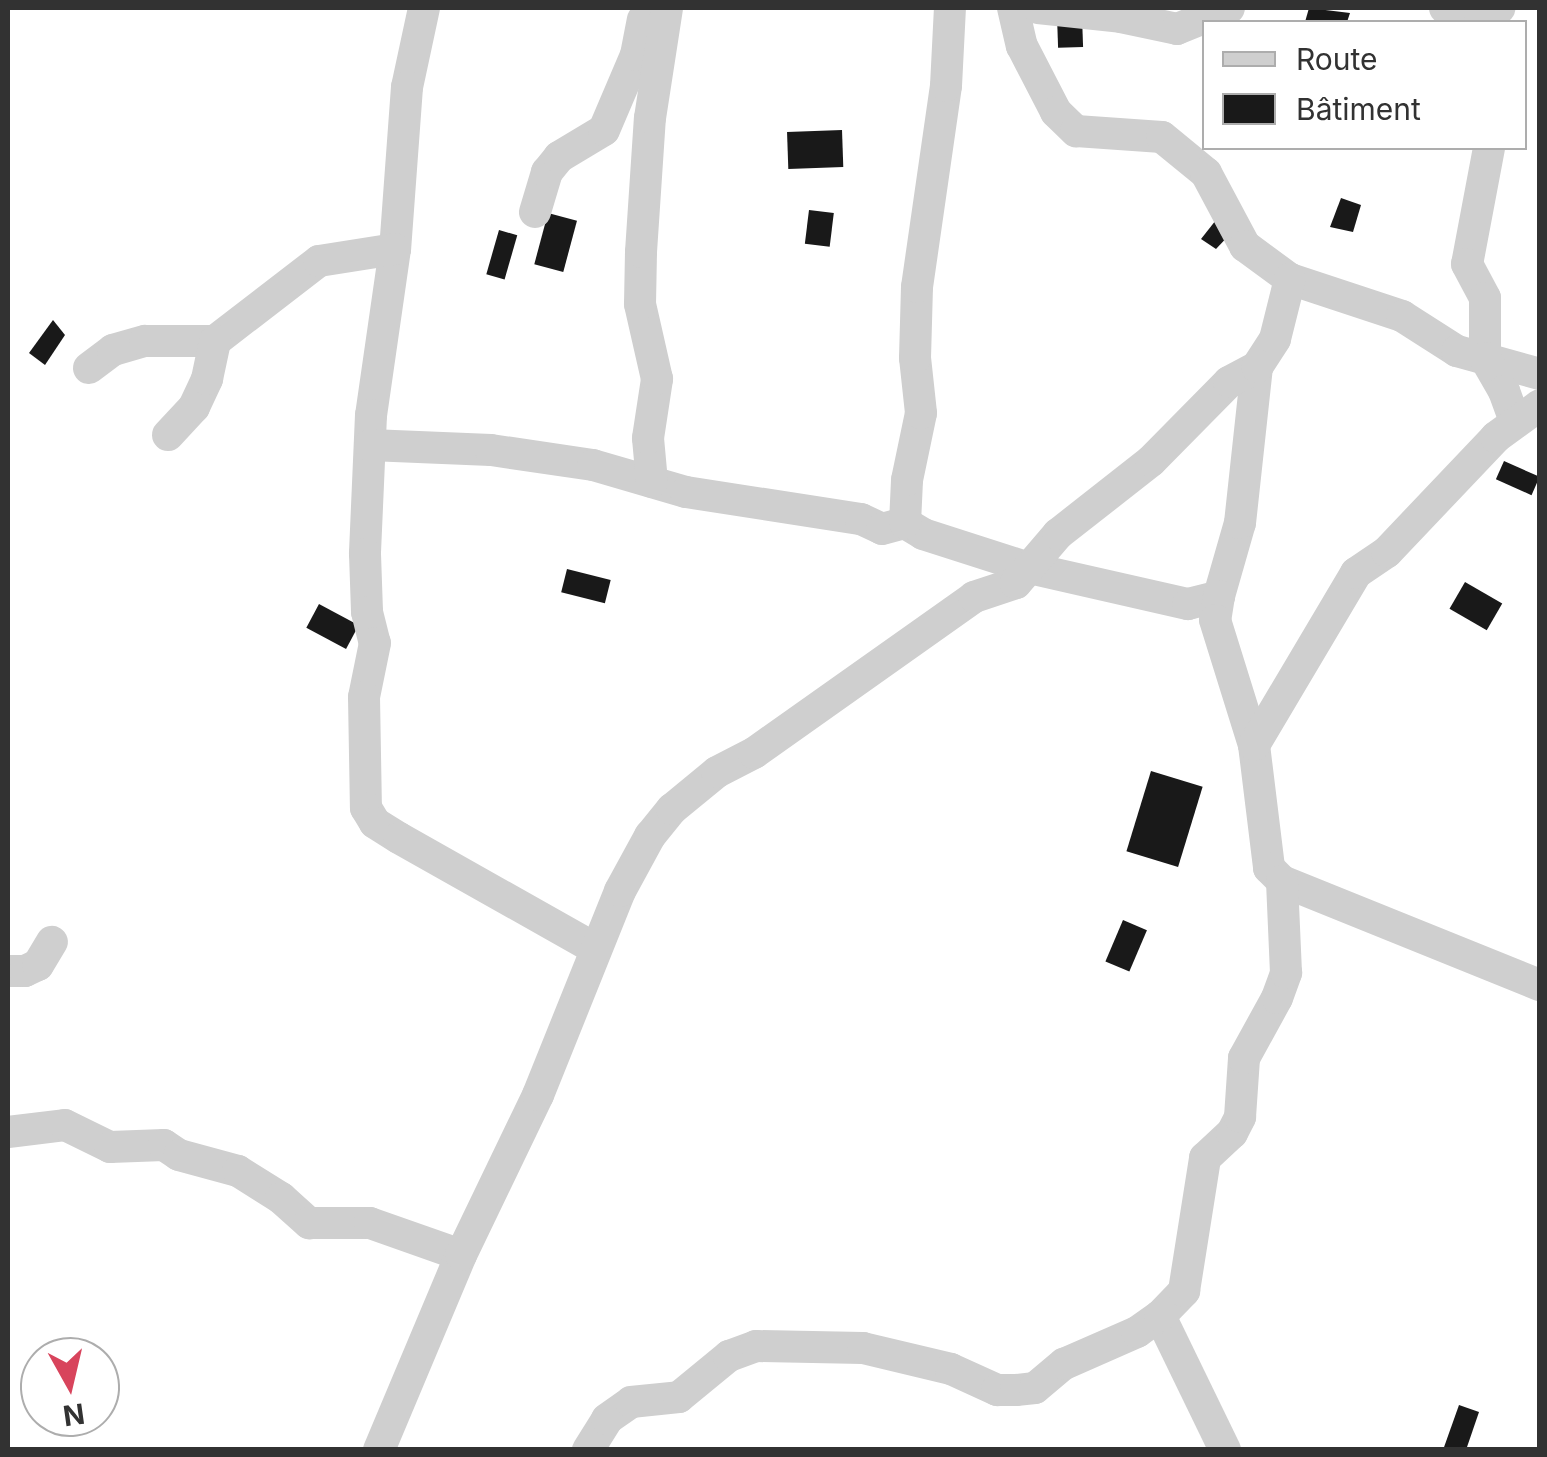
<!DOCTYPE html>
<meta charset="utf-8">
<style>
body{margin:0}
#map{position:relative;width:1547px;height:1457px;overflow:hidden;background:#fff;font-family:Inter,sans-serif}
div>[style]{position:absolute}
.building>*{inset:0;background:#191919;transform-origin:0 0}
.street>*{height:32px;margin:-16px;padding:0 16px;transform-origin:16px;border-radius:16px;background:#cfcfcf}
span{translate:-50% -50%;white-space:nowrap;text-align:center;line-height:1.15;-webkit-text-stroke:10px #fff;paint-order:stroke}
.frame{position:absolute;inset:0;border:10px solid #323232;pointer-events:none}
.legend{position:absolute;left:1202px;top:20px;width:325px;height:130px;box-sizing:border-box;background:#fff;border:2px solid #adadad;margin:0;padding:12px 18px;list-style:none;font-size:30px;color:#323232}
.legend li{display:flex;align-items:center;gap:20px;height:50px}
.legend b{width:50px;border:2px solid #adadad}
.north{position:absolute;left:20px;top:1337px;width:100px;height:100px;box-sizing:border-box;background:#fff;border:2px solid #adadad;border-radius:50%;rotate:172deg;font-size:28px;font-weight:700;line-height:40px;text-align:center;color:#323232}
.north::after{content:'';display:block;margin:auto;width:35px;height:45px;background:#d8445c;clip-path:polygon(50% 0,100% 100%,50% 72%,0 100%)}
</style>
<div id="map">
<div class="building">
<div style="clip-path:polygon(1309px 8px,1350px 13px,1347px 22px,1305px 22px)"></div>
<div style="left:1082px;top:16px;width:31px;height:25px;rotate:88deg"></div>
<div style="left:842px;top:130px;width:37px;height:55px;rotate:88deg"></div>
<div style="clip-path:polygon(1341px 198px,1361px 205px,1353px 232px,1330px 227px)"></div>
<div style="left:809px;top:210px;width:25px;height:34px;rotate:7deg"></div>
<div style="left:548px;top:213px;width:30px;height:53px;rotate:15deg"></div>
<div style="clip-path:polygon(1216px 220px,1233px 231px,1216px 249px,1201px 239px)"></div>
<div style="left:499px;top:230px;width:19px;height:46px;rotate:16deg"></div>
<div style="clip-path:polygon(53px 320px,65px 335px,45px 365px,29px 353px)"></div>
<div style="left:1504px;top:461px;width:39px;height:20px;rotate:24deg"></div>
<div style="left:567px;top:569px;width:45px;height:24px;rotate:14deg"></div>
<div style="left:1465px;top:582px;width:43px;height:31px;rotate:30deg"></div>
<div style="left:319px;top:604px;width:45px;height:27px;rotate:28deg"></div>
<div style="left:1151px;top:771px;width:54px;height:84px;rotate:17deg"></div>
<div style="left:1123px;top:920px;width:26px;height:45px;rotate:23deg"></div>
<div style="clip-path:polygon(1459px 1405px,1479px 1412px,1466px 1450px,1443px 1450px)"></div>
</div>
<div class="street">
<div style="left:424px;top:8px;width:81px;rotate:102.1deg"></div>
<div style="left:407px;top:87px;width:162px;rotate:94.2deg"></div>
<div style="left:395px;top:249px;width:168px;rotate:98.2deg"></div>
<div style="left:371px;top:415px;width:139px;rotate:92.5deg"></div>
<div style="left:365px;top:554px;width:58px;rotate:88deg"></div>
<div style="left:367px;top:612px;width:32px;rotate:76deg"></div>
<div style="left:375px;top:643px;width:55px;rotate:101.5deg"></div>
<div style="left:364px;top:697px;width:111px;rotate:89deg"></div>
<div style="left:366px;top:808px;width:17px;rotate:59deg"></div>
<div style="left:375px;top:823px;width:28px;rotate:32deg"></div>
<div style="left:399px;top:838px;width:226px;rotate:29.4deg"></div>
<div style="left:1013px;top:8px;width:39px;rotate:77deg"></div>
<div style="left:1022px;top:46px;width:74px;rotate:62.7deg"></div>
<div style="left:1056px;top:112px;width:28px;rotate:44deg"></div>
<div style="left:1076px;top:131px;width:86px;rotate:4deg"></div>
<div style="left:1162px;top:137px;width:57px;rotate:39.3deg"></div>
<div style="left:1206px;top:173px;width:83px;rotate:61.9deg"></div>
<div style="left:1245px;top:246px;width:56px;rotate:36.3deg"></div>
<div style="left:1290px;top:279px;width:118px;rotate:18.3deg"></div>
<div style="left:1402px;top:316px;width:65px;rotate:32.5deg"></div>
<div style="left:1457px;top:351px;width:86px;rotate:15.5deg"></div>
<div style="left:1038px;top:8px;width:83px;rotate:6.2deg"></div>
<div style="left:1121px;top:17px;width:57px;rotate:12.1deg"></div>
<div style="left:1177px;top:29px;width:56px;rotate:-22deg"></div>
<div style="left:1445px;top:8px;width:11px"></div>
<div style="left:1480px;top:22px;width:24px;rotate:-36deg"></div>
<div style="left:1489px;top:148px;width:118px;rotate:100.7deg"></div>
<div style="left:1467px;top:264px;width:38px;rotate:62deg"></div>
<div style="left:1485px;top:298px;width:60px;rotate:90deg"></div>
<div style="left:1485px;top:358px;width:38px;rotate:60deg"></div>
<div style="left:1504px;top:391px;width:33px;rotate:70deg"></div>
<div style="left:535px;top:212px;width:42px;rotate:-73.3deg"></div>
<div style="left:547px;top:172px;width:19px;rotate:-51deg"></div>
<div style="left:559px;top:157px;width:52px;rotate:-31deg"></div>
<div style="left:604px;top:130px;width:82px;rotate:-66.9deg"></div>
<div style="left:636px;top:55px;width:36px;rotate:-79deg"></div>
<div style="left:89px;top:368px;width:30px;rotate:-37deg"></div>
<div style="left:113px;top:350px;width:33px;rotate:-16deg"></div>
<div style="left:145px;top:341px;width:70px"></div>
<div style="left:215px;top:341px;width:131px;rotate:-37.6deg"></div>
<div style="left:319px;top:261px;width:77px;rotate:-9deg"></div>
<div style="left:168px;top:435px;width:38px;rotate:-47deg"></div>
<div style="left:194px;top:407px;width:31px;rotate:-65deg"></div>
<div style="left:207px;top:379px;width:39px;rotate:-78deg"></div>
<div style="left:370px;top:445px;width:121px;rotate:2.4deg"></div>
<div style="left:491px;top:450px;width:103px;rotate:8.4deg"></div>
<div style="left:593px;top:465px;width:97px;rotate:16.2deg"></div>
<div style="left:686px;top:492px;width:177px;rotate:8.8deg"></div>
<div style="left:861px;top:519px;width:23px;rotate:25deg"></div>
<div style="left:882px;top:529px;width:24px;rotate:-15deg"></div>
<div style="left:652px;top:482px;width:44px;rotate:-95.2deg"></div>
<div style="left:648px;top:438px;width:60px;rotate:-81.3deg"></div>
<div style="left:657px;top:379px;width:77px;rotate:-102.8deg"></div>
<div style="left:640px;top:304px;width:52px;rotate:-88.9deg"></div>
<div style="left:641px;top:252px;width:134px;rotate:-86.2deg"></div>
<div style="left:650px;top:118px;width:111px;rotate:-81.2deg"></div>
<div style="left:905px;top:523px;width:21px;rotate:31deg"></div>
<div style="left:923px;top:534px;width:111px;rotate:17.8deg"></div>
<div style="left:1029px;top:568px;width:163px;rotate:12.8deg"></div>
<div style="left:1188px;top:604px;width:32px;rotate:-14deg"></div>
<div style="left:1219px;top:596px;width:76px;rotate:-74deg"></div>
<div style="left:1240px;top:523px;width:157px;rotate:-83.8deg"></div>
<div style="left:905px;top:523px;width:43px;rotate:-87.3deg"></div>
<div style="left:907px;top:480px;width:68px;rotate:-78.2deg"></div>
<div style="left:921px;top:413px;width:55px;rotate:-96.2deg"></div>
<div style="left:915px;top:358px;width:71px;rotate:-88.4deg"></div>
<div style="left:917px;top:287px;width:203px;rotate:-81.8deg"></div>
<div style="left:946px;top:86px;width:78px;rotate:-87.1deg"></div>
<div style="left:1219px;top:596px;width:24px;rotate:99deg"></div>
<div style="left:1215px;top:620px;width:131px;rotate:72.7deg"></div>
<div style="left:1254px;top:745px;width:124px;rotate:83deg"></div>
<div style="left:1269px;top:868px;width:18px;rotate:45deg"></div>
<div style="left:1282px;top:881px;width:278px;rotate:22deg"></div>
<div style="left:1254px;top:745px;width:200px;rotate:-59.3deg"></div>
<div style="left:1356px;top:573px;width:37px;rotate:-34deg"></div>
<div style="left:1387px;top:552px;width:158px;rotate:-46.5deg"></div>
<div style="left:1496px;top:437px;width:54px;rotate:-36deg"></div>
<div style="left:8px;top:971px;width:17px"></div>
<div style="left:25px;top:971px;width:14px;rotate:-25deg"></div>
<div style="left:38px;top:965px;width:27px;rotate:-59deg"></div>
<div style="left:8px;top:1132px;width:57px;rotate:-7deg"></div>
<div style="left:65px;top:1125px;width:50px;rotate:26.1deg"></div>
<div style="left:110px;top:1147px;width:54px;rotate:-2.1deg"></div>
<div style="left:164px;top:1145px;width:18px;rotate:34deg"></div>
<div style="left:179px;top:1155px;width:61px;rotate:15.2deg"></div>
<div style="left:238px;top:1171px;width:51px;rotate:32.1deg"></div>
<div style="left:281px;top:1198px;width:38px;rotate:42deg"></div>
<div style="left:309px;top:1223px;width:61px"></div>
<div style="left:370px;top:1223px;width:96px;rotate:19.4deg"></div>
<div style="left:1160px;top:1316px;width:149px;rotate:64.1deg"></div>
<div style="left:379px;top:1450px;width:212px;rotate:-67.2deg"></div>
<div style="left:461px;top:1255px;width:178px;rotate:-64.3deg"></div>
<div style="left:538px;top:1095px;width:220px;rotate:-68.1deg"></div>
<div style="left:620px;top:891px;width:63px;rotate:-61.4deg"></div>
<div style="left:650px;top:836px;width:35px;rotate:-51deg"></div>
<div style="left:672px;top:809px;width:58px;rotate:-39.4deg"></div>
<div style="left:717px;top:772px;width:42px;rotate:-27.2deg"></div>
<div style="left:754px;top:753px;width:270px;rotate:-35.3deg"></div>
<div style="left:974px;top:597px;width:44px;rotate:-18.4deg"></div>
<div style="left:1016px;top:583px;width:65px;rotate:-49.4deg"></div>
<div style="left:1058px;top:534px;width:118px;rotate:-38.1deg"></div>
<div style="left:1151px;top:461px;width:111px;rotate:-45.4deg"></div>
<div style="left:1229px;top:382px;width:32px;rotate:-28deg"></div>
<div style="left:1257px;top:367px;width:33px;rotate:-57deg"></div>
<div style="left:1275px;top:339px;width:62px;rotate:-76deg"></div>
<div style="left:588px;top:1450px;width:36px;rotate:-58deg"></div>
<div style="left:607px;top:1419px;width:29px;rotate:-35deg"></div>
<div style="left:631px;top:1402px;width:48px;rotate:-5.9deg"></div>
<div style="left:679px;top:1397px;width:65px;rotate:-39.4deg"></div>
<div style="left:729px;top:1356px;width:29px;rotate:-20deg"></div>
<div style="left:756px;top:1346px;width:107px;rotate:1.1deg"></div>
<div style="left:863px;top:1348px;width:90px;rotate:13.4deg"></div>
<div style="left:951px;top:1369px;width:51px;rotate:24.5deg"></div>
<div style="left:997px;top:1390px;width:19px"></div>
<div style="left:1016px;top:1390px;width:19px;rotate:-6deg"></div>
<div style="left:1035px;top:1388px;width:38px;rotate:-40deg"></div>
<div style="left:1064px;top:1364px;width:80px;rotate:-23.7deg"></div>
<div style="left:1137px;top:1332px;width:28px;rotate:-35deg"></div>
<div style="left:1160px;top:1316px;width:35px;rotate:-46deg"></div>
<div style="left:1184px;top:1291px;width:135px;rotate:-81deg"></div>
<div style="left:1205px;top:1158px;width:37px;rotate:-43deg"></div>
<div style="left:1232px;top:1133px;width:18px;rotate:-63deg"></div>
<div style="left:1240px;top:1117px;width:59px;rotate:-86.1deg"></div>
<div style="left:1244px;top:1058px;width:68px;rotate:-61.2deg"></div>
<div style="left:1277px;top:998px;width:27px;rotate:-70deg"></div>
<div style="left:1286px;top:973px;width:92px;rotate:-92.5deg"></div>
</div>
<div class="frame"></div>
<ul class="legend">
<li><b style="height:12px;background:#cfcfcf"></b>Route</li>
<li><b style="height:28px;background:#191919"></b>Bâtiment</li>
</ul>
<div class="north">N</div>
</div>
